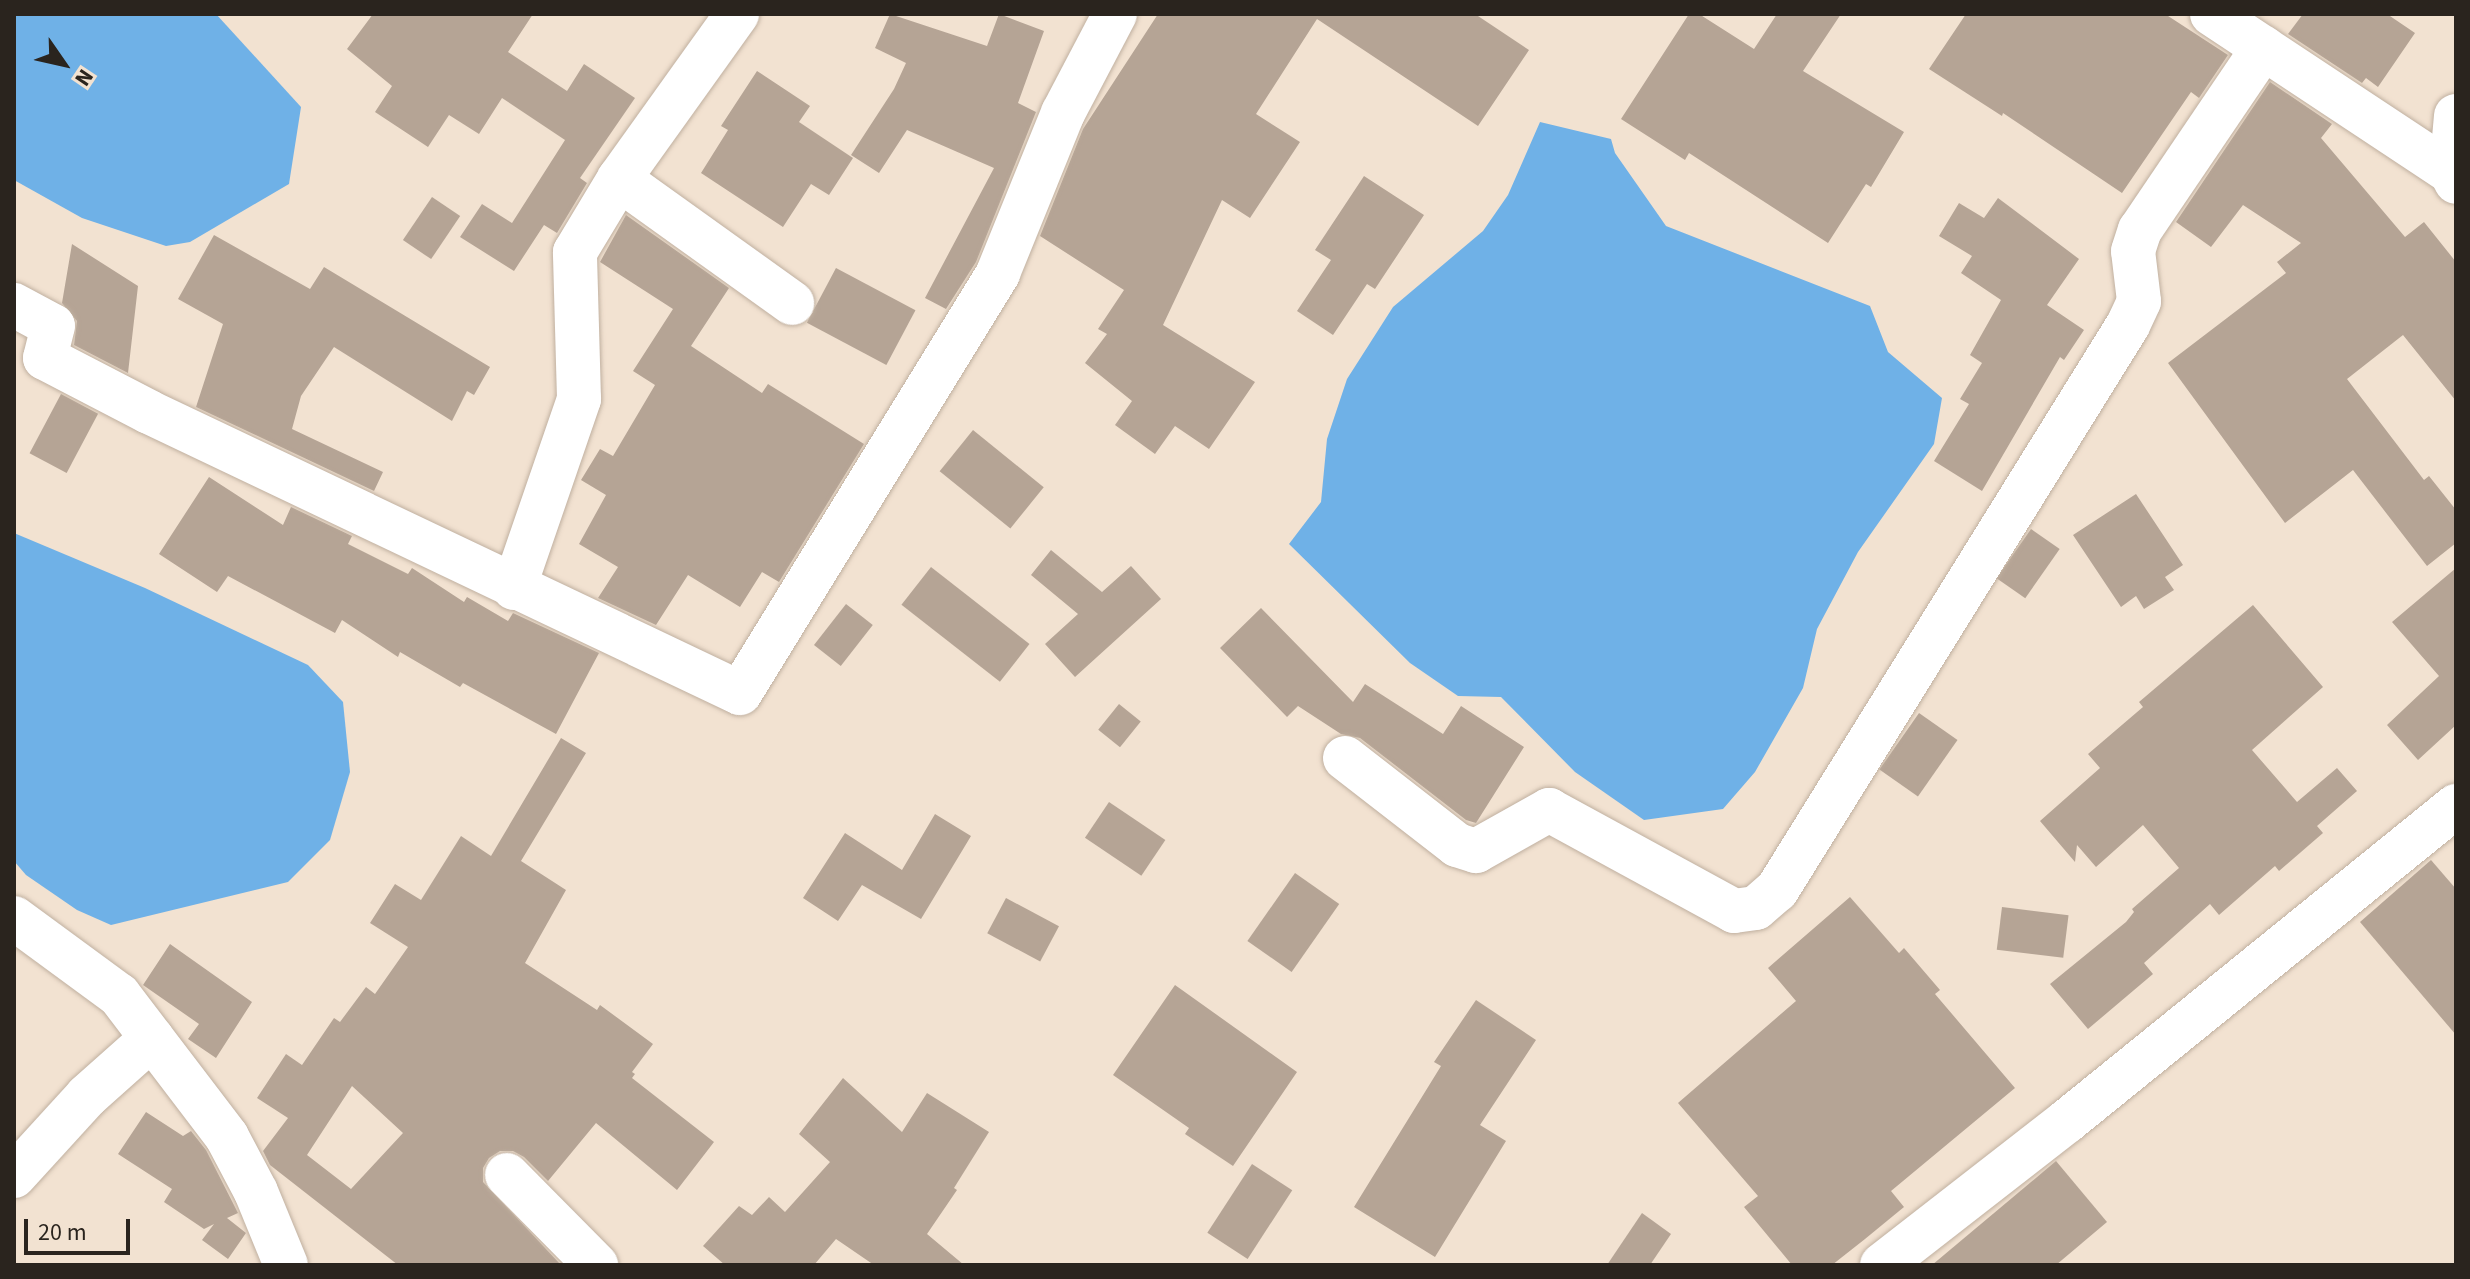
<!DOCTYPE html>
<style>
body{margin:0}
#map{position:relative;width:2470px;height:1279px;overflow:hidden;background:#f2e2d1;font-family:"Source Sans 3",sans-serif}
div>[style]{position:absolute}
.water>*{inset:0;background:#6fb1e7}
.building>*{inset:0;background:#b5a495;transform-origin:0 0}
.roads{filter:drop-shadow(0 0 2px #c0b0a0) drop-shadow(0 0 2px #c0b0a0)}
.minor>*{height:44px;margin:-22px;padding:0 22px;transform-origin:22px;border-radius:22px;background:#fff}
.major>*{height:44px;margin:-22px;padding:0 22px;transform-origin:22px;border-radius:22px;background:#fff}
span{translate:-50% -50%;white-space:nowrap;text-align:center;line-height:1.15;-webkit-text-stroke:7px #f2e2d1;paint-order:stroke}
.frame{position:absolute;inset:0;border:16px solid #2a241e;pointer-events:none}
.north{position:absolute;left:24px;top:24px;width:80px;height:80px;-webkit-text-stroke:6px #f2e2d1;paint-order:stroke;rotate:124deg;font-size:22px;font-weight:700;line-height:32px;text-align:center;color:#2a241e}
.north::after{content:'';display:block;margin:auto;width:28px;height:36px;background:#2a241e;clip-path:polygon(50% 0,100% 100%,50% 72%,0 100%)}
.scale{position:absolute;left:24px;top:1219px;width:106px;height:36px;box-sizing:border-box;border:4px solid #2a241e;border-top:0;padding-left:10px;font-size:24px;line-height:28px;white-space:nowrap;color:#2a241e;-webkit-text-stroke:6px #f2e2d1;paint-order:stroke}
</style>
<div id="map">
<div class="water">
<div style="clip-path:polygon(14px 14px,216px 14px,301px 107px,289px 184px,190px 242px,166px 246px,82px 218px,14px 180px)"></div>
<div style="clip-path:polygon(1540px 122px,1611px 139px,1615px 153px,1666px 226px,1870px 306px,1888px 352px,1942px 398px,1934px 444px,1858px 552px,1817px 629px,1803px 688px,1755px 772px,1723px 809px,1644px 820px,1575px 772px,1501px 697px,1458px 696px,1410px 663px,1289px 544px,1321px 502px,1327px 439px,1347px 379px,1393px 307px,1483px 231px,1508px 195px)"></div>
<div style="clip-path:polygon(14px 533px,145px 588px,308px 665px,343px 702px,350px 772px,330px 840px,288px 882px,111px 925px,77px 910px,26px 875px,14px 861px)"></div>
</div>
<div class="building">
<div style="clip-path:polygon(373px 14px,533px 14px,508px 52px,567px 91px,584px 64px,635px 98px,580px 178px,587px 183px,557px 233px,544px 225px,514px 271px,460px 237px,482px 204px,512px 223px,565px 140px,502px 98px,479px 134px,449px 115px,428px 147px,375px 112px,392px 86px,347px 49px)"></div>
<div style="clip-path:polygon(890px 14px,987px 46px,999px 14px,1044px 31px,1018px 103px,1036px 112px,976px 262px,946px 309px,925px 298px,994px 168px,907px 130px,879px 173px,851px 155px,894px 89px,906px 63px,875px 48px)"></div>
<div style="clip-path:polygon(1158px 14px,1475px 14px,1529px 50px,1478px 126px,1317px 19px,1256px 114px,1300px 142px,1250px 218px,1222px 200px,1163px 325px,1255px 382px,1209px 449px,1175px 426px,1155px 454px,1115px 425px,1132px 401px,1085px 363px,1107px 334px,1098px 329px,1124px 290px,1040px 236px,1083px 129px)"></div>
<div style="clip-path:polygon(1689px 14px,1699px 14px,1754px 49px,1777px 14px,1841px 14px,1803px 71px,1904px 132px,1871px 187px,1866px 184px,1828px 243px,1689px 153px,1685px 160px,1621px 119px)"></div>
<div style="clip-path:polygon(1966px 14px,2165px 14px,2228px 55px,2199px 98px,2191px 92px,2122px 193px,2003px 113px,2002px 116px,1929px 69px)"></div>
<div style="clip-path:polygon(2303px 14px,2387px 14px,2415px 33px,2378px 87px,2366px 78px,2362px 83px,2288px 34px)"></div>
<div style="clip-path:polygon(757px 71px,810px 106px,799px 122px,853px 158px,829px 195px,811px 184px,783px 227px,701px 173px,728px 130px,721px 126px)"></div>
<div style="clip-path:polygon(2270px 82px,2332px 124px,2321px 138px,2405px 237px,2424px 222px,2456px 262px,2456px 401px,2403px 335px,2347px 379px,2424px 480px,2429px 476px,2456px 510px,2456px 543px,2427px 566px,2353px 470px,2285px 523px,2168px 363px,2286px 273px,2277px 262px,2301px 243px,2243px 205px,2211px 247px,2176px 222px)"></div>
<div style="clip-path:polygon(1364px 176px,1424px 215px,1375px 289px,1367px 284px,1333px 335px,1297px 311px,1331px 260px,1315px 250px)"></div>
<div style="left:432px;top:197px;width:34px;height:52px;rotate:34deg"></div>
<div style="clip-path:polygon(1998px 198px,2079px 259px,2047px 305px,2084px 330px,2064px 360px,2060px 357px,1982px 491px,1934px 461px,1969px 404px,1960px 399px,1982px 363px,1970px 355px,2001px 300px,1961px 273px,1972px 256px,1939px 236px,1959px 203px,1984px 218px)"></div>
<div style="clip-path:polygon(626px 215px,729px 288px,691px 346px,762px 393px,768px 384px,864px 444px,779px 582px,762px 572px,740px 607px,688px 575px,656px 625px,598px 598px,618px 567px,579px 544px,606px 495px,581px 480px,600px 449px,613px 456px,655px 385px,633px 371px,673px 309px,600px 262px)"></div>
<div style="clip-path:polygon(214px 235px,310px 289px,324px 267px,490px 367px,474px 395px,467px 391px,452px 421px,334px 347px,301px 396px,292px 429px,383px 472px,374px 491px,196px 407px,223px 324px,178px 299px)"></div>
<div style="clip-path:polygon(72px 244px,138px 286px,128px 373px,74px 345px,77px 321px,62px 303px)"></div>
<div style="left:836px;top:268px;width:90px;height:62px;rotate:28deg"></div>
<div style="left:61px;top:394px;width:42px;height:67px;rotate:28deg"></div>
<div style="left:973px;top:430px;width:91px;height:53px;rotate:39deg"></div>
<div style="clip-path:polygon(209px 477px,283px 525px,291px 507px,352px 536px,348px 544px,408px 574px,412px 568px,464px 602px,467px 597px,508px 621px,513px 613px,599px 653px,556px 734px,463px 683px,460px 687px,400px 652px,398px 657px,342px 620px,335px 633px,228px 576px,217px 592px,159px 554px)"></div>
<div style="clip-path:polygon(2136px 494px,2183px 565px,2165px 577px,2174px 590px,2144px 609px,2136px 596px,2121px 607px,2073px 535px)"></div>
<div style="left:2031px;top:529px;width:35px;height:60px;rotate:35deg"></div>
<div style="clip-path:polygon(1051px 550px,1102px 592px,1131px 566px,1161px 599px,1075px 677px,1045px 644px,1078px 614px,1031px 575px)"></div>
<div style="left:931px;top:567px;width:125px;height:48px;rotate:38deg"></div>
<div style="clip-path:polygon(2456px 568px,2456px 725px,2418px 760px,2387px 725px,2439px 676px,2392px 622px)"></div>
<div style="left:846px;top:604px;width:34px;height:52px;rotate:38deg"></div>
<div style="clip-path:polygon(2253px 605px,2323px 687px,2252px 750px,2297px 802px,2337px 768px,2357px 791px,2317px 826px,2323px 833px,2279px 871px,2275px 866px,2219px 915px,2210px 904px,2144px 963px,2153px 974px,2088px 1029px,2050px 984px,2126px 922px,2134px 912px,2132px 909px,2179px 868px,2143px 825px,2096px 867px,2077px 845px,2075px 862px,2040px 821px,2100px 768px,2088px 754px,2143px 707px,2139px 702px)"></div>
<div style="clip-path:polygon(1261px 608px,1353px 702px,1365px 684px,1443px 734px,1461px 706px,1524px 747px,1476px 823px,1466px 820px,1360px 738px,1341px 734px,1298px 706px,1287px 717px,1220px 648px)"></div>
<div style="left:1119px;top:704px;width:28px;height:33px;rotate:39deg"></div>
<div style="left:1919px;top:713px;width:47px;height:69px;rotate:35deg"></div>
<div style="clip-path:polygon(evenodd,561px 738px,586px 753px,521px 861px,566px 890px,525px 963px,597px 1010px,600px 1005px,653px 1044px,632px 1072px,635px 1074px,632px 1078px,714px 1142px,677px 1190px,596px 1123px,548px 1181px,524px 1157px,513px 1151px,500px 1151px,489px 1158px,483px 1168px,483px 1182px,561px 1265px,398px 1265px,270px 1165px,263px 1151px,288px 1118px,257px 1098px,286px 1054px,302px 1065px,334px 1018px,340px 1022px,366px 987px,375px 994px,408px 947px,370px 923px,395px 884px,421px 900px,461px 836px,491px 856px,561px 738px,352px 1086px,403px 1133px,351px 1189px,307px 1155px,352px 1086px)"></div>
<div style="left:1109px;top:802px;width:68px;height:43px;rotate:34deg"></div>
<div style="clip-path:polygon(935px 814px,971px 836px,921px 919px,862px 885px,838px 921px,803px 898px,845px 833px,902px 870px)"></div>
<div style="clip-path:polygon(2431px 860px,2456px 889px,2456px 1035px,2360px 922px)"></div>
<div style="left:1295px;top:873px;width:54px;height:83px;rotate:35deg"></div>
<div style="clip-path:polygon(1850px 897px,1899px 953px,1904px 948px,1940px 990px,1935px 994px,2015px 1088px,1891px 1191px,1904px 1207px,1865px 1239px,1832px 1265px,1792px 1265px,1744px 1207px,1758px 1196px,1678px 1103px,1796px 1001px,1768px 968px)"></div>
<div style="left:1006px;top:898px;width:60px;height:40px;rotate:28deg"></div>
<div style="left:2002px;top:907px;width:67px;height:43px;rotate:7deg"></div>
<div style="clip-path:polygon(170px 944px,252px 1002px,216px 1058px,188px 1039px,199px 1024px,143px 985px)"></div>
<div style="clip-path:polygon(1175px 985px,1297px 1072px,1233px 1166px,1185px 1134px,1189px 1128px,1113px 1075px)"></div>
<div style="clip-path:polygon(1476px 1000px,1536px 1040px,1480px 1125px,1506px 1141px,1435px 1257px,1354px 1207px,1441px 1066px,1434px 1062px)"></div>
<div style="clip-path:polygon(843px 1078px,902px 1132px,927px 1093px,989px 1132px,954px 1188px,957px 1190px,927px 1234px,964px 1265px,874px 1265px,836px 1239px,814px 1265px,725px 1265px,703px 1246px,739px 1206px,752px 1215px,769px 1197px,785px 1212px,830px 1162px,799px 1134px)"></div>
<div style="clip-path:polygon(146px 1112px,183px 1136px,191px 1131px,206px 1150px,238px 1213px,227px 1218px,246px 1233px,228px 1259px,202px 1240px,214px 1224px,204px 1229px,164px 1202px,172px 1189px,118px 1154px)"></div>
<div style="clip-path:polygon(2056px 1161px,2107px 1222px,2056px 1265px,1932px 1265px)"></div>
<div style="left:1252px;top:1164px;width:48px;height:82px;rotate:33deg"></div>
<div style="clip-path:polygon(1642px 1213px,1671px 1234px,1650px 1265px,1607px 1265px)"></div>
</div>
<div class="roads">
<div class="minor">
<div style="left:2212px;top:14px;width:287px;rotate:33.5deg"></div>
<div style="left:619px;top:179px;width:213px;rotate:35.6deg"></div>
<div style="left:14px;top:305px;width:44px;rotate:28.3deg"></div>
<div style="left:53px;top:326px;width:33px;rotate:104deg"></div>
<div style="left:45px;top:358px;width:117px;rotate:27.4deg"></div>
<div style="left:149px;top:412px;width:654px;rotate:25.43deg"></div>
<div style="left:740px;top:693px;width:493px;rotate:-58.4deg"></div>
<div style="left:998px;top:273px;width:173px;rotate:-67.9deg"></div>
<div style="left:1063px;top:113px;width:112px;rotate:-62.3deg"></div>
<div style="left:514px;top:588px;width:200px;rotate:-71deg"></div>
<div style="left:579px;top:399px;width:147px;rotate:-91.6deg"></div>
<div style="left:575px;top:252px;width:85px;rotate:-58.9deg"></div>
<div style="left:619px;top:179px;width:203px;rotate:-54.4deg"></div>
<div style="left:1345px;top:758px;width:142px;rotate:37.8deg"></div>
<div style="left:1457px;top:845px;width:20px;rotate:18deg"></div>
<div style="left:1476px;top:851px;width:84px;rotate:-29.3deg"></div>
<div style="left:1549px;top:810px;width:211px;rotate:28.6deg"></div>
<div style="left:1734px;top:911px;width:22px;rotate:-8deg"></div>
<div style="left:1756px;top:908px;width:28px;rotate:-41deg"></div>
<div style="left:1777px;top:890px;width:665px;rotate:-58.15deg"></div>
<div style="left:2128px;top:325px;width:26px;rotate:-65deg"></div>
<div style="left:2139px;top:301px;width:50px;rotate:-96.8deg"></div>
<div style="left:2133px;top:251px;width:22px;rotate:-72deg"></div>
<div style="left:2140px;top:230px;width:220px;rotate:-55.9deg"></div>
<div style="left:14px;top:918px;width:130px;rotate:36.3deg"></div>
<div style="left:119px;top:995px;width:178px;rotate:52.7deg"></div>
<div style="left:227px;top:1137px;width:62px;rotate:62.2deg"></div>
<div style="left:256px;top:1192px;width:79px;rotate:67.7deg"></div>
<div style="left:507px;top:1175px;width:127px;rotate:45.3deg"></div>
<div style="left:14px;top:1176px;width:108px;rotate:-47.6deg"></div>
<div style="left:87px;top:1096px;width:87px;rotate:-41.7deg"></div>
<div style="left:1882px;top:1265px;width:234px;rotate:-37.9deg"></div>
<div style="left:2067px;top:1121px;width:501px;rotate:-39deg"></div>
</div>
<div class="major">
<div style="left:2456px;top:116px;width:56px;rotate:95.1deg"></div>
<div style="left:2451px;top:172px;width:11px;rotate:63deg"></div>
</div>
</div>
<div class="frame"></div>
<div class="north">N</div>
<div class="scale">20 m</div>
</div>
